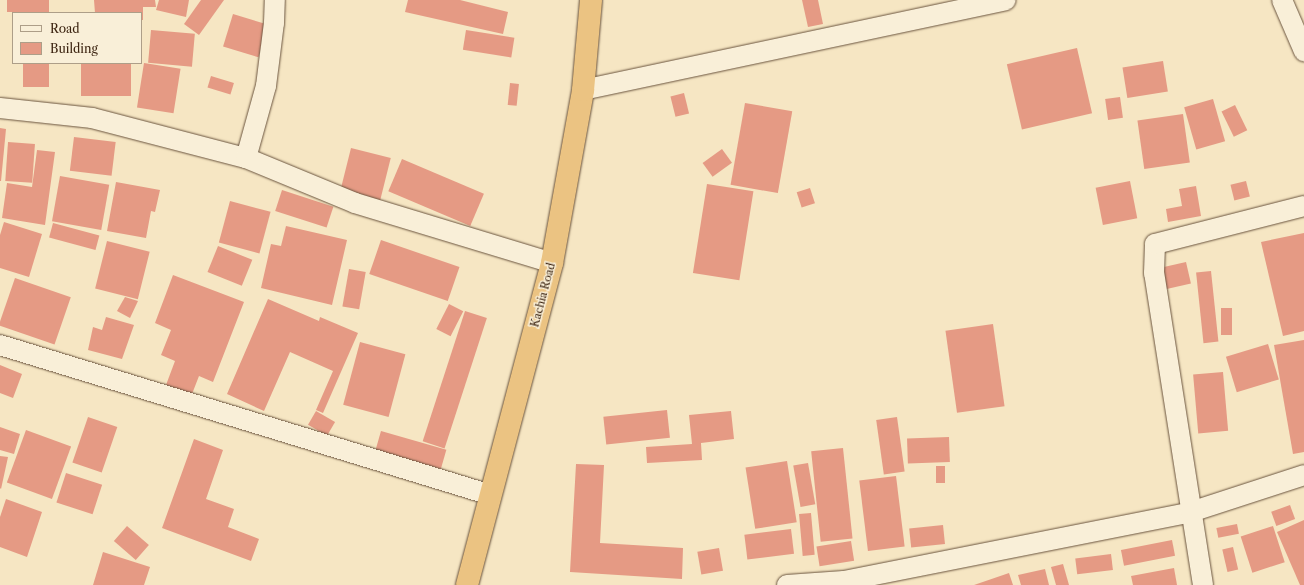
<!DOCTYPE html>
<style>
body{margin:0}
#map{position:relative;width:1304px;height:585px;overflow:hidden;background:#f6e6c3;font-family:"Libre Caslon Text",serif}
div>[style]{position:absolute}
.building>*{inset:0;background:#e59a84;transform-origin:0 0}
.roads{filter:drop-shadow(0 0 1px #6a543e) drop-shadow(0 0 1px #6a543e)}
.minor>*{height:20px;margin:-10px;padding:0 10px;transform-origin:10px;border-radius:10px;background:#f9efd8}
.trunk>*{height:22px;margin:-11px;padding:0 11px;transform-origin:11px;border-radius:11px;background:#ebc382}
span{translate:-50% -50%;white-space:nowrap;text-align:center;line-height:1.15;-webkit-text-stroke:3px #f9efd8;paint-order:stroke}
.street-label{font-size:11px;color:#3c2411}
.legend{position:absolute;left:12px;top:12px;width:130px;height:52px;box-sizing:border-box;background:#f9efd8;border:1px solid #ad9e88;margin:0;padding:5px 7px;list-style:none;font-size:12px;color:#3c2411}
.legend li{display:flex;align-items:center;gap:8px;height:20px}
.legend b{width:20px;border:1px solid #ad9e88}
</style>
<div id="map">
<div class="building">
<div style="left:7px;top:0;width:42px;height:12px"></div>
<div style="clip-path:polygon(94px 0,155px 0,156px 7px,143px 7px,143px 20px,141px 20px,141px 13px,95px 13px)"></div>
<div style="clip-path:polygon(159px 0,189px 0,186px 17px,156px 10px)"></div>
<div style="clip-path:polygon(201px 0,224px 0,199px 35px,184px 24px)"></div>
<div style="clip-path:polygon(408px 0,460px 0,508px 12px,503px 34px,405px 12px)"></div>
<div style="clip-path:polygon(802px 0,818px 0,823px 24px,808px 27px)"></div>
<div style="left:233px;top:14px;width:37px;height:34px;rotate:17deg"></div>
<div style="left:151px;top:30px;width:44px;height:33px;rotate:5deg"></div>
<div style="left:466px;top:30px;width:49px;height:20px;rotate:9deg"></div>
<div style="left:1077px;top:48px;width:67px;height:72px;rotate:77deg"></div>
<div style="left:1163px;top:61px;width:31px;height:41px;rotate:81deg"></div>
<div style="left:23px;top:63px;width:26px;height:24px"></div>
<div style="left:81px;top:63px;width:50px;height:33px"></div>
<div style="left:144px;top:63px;width:37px;height:45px;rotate:9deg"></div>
<div style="left:211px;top:76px;width:24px;height:12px;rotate:17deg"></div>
<div style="left:510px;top:83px;width:9px;height:22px;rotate:6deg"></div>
<div style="left:684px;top:93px;width:21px;height:14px;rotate:76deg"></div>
<div style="left:1120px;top:97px;width:21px;height:15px;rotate:82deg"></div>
<div style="left:1213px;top:99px;width:44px;height:30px;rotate:74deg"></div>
<div style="left:745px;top:103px;width:48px;height:83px;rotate:10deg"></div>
<div style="left:1235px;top:105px;width:28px;height:15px;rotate:64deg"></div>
<div style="left:1183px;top:114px;width:49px;height:46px;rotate:82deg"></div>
<div style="clip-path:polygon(0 128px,6px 129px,1px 181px,0 181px)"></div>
<div style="left:74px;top:137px;width:42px;height:34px;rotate:7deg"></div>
<div style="left:8px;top:142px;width:27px;height:39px;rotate:4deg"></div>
<div style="left:351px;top:148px;width:41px;height:44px;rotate:14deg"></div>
<div style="left:722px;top:149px;width:17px;height:24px;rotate:54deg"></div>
<div style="clip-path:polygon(37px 150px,55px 152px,45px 225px,2px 218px,7px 183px,32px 187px)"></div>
<div style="left:402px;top:159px;width:89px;height:35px;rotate:23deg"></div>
<div style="left:60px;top:176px;width:50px;height:46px;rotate:10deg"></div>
<div style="left:1130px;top:181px;width:38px;height:35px;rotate:79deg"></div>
<div style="left:1246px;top:181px;width:16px;height:16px;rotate:76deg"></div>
<div style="clip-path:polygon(116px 182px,160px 190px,155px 212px,151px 211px,146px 238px,107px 231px)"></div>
<div style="left:707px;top:184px;width:47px;height:90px;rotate:9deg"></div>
<div style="clip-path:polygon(1196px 186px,1201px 216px,1168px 222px,1166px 209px,1182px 206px,1179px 189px)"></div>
<div style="left:810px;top:188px;width:16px;height:14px;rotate:72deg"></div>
<div style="left:282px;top:190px;width:54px;height:22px;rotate:18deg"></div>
<div style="left:230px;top:201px;width:42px;height:43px;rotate:15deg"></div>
<div style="clip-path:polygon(4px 222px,42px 234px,29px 277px,0 268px,0 235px)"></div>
<div style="left:53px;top:223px;width:48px;height:15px;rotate:15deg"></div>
<div style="clip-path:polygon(286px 226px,347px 240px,332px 305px,261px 288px,271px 244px,281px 246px)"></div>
<div style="clip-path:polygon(1304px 233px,1304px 331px,1283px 336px,1261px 242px)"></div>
<div style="left:381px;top:240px;width:83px;height:36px;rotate:19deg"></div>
<div style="left:107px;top:241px;width:44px;height:49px;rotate:14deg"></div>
<div style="left:218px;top:246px;width:37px;height:28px;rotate:22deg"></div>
<div style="left:1186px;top:262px;width:22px;height:26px;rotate:77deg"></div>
<div style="left:349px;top:269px;width:17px;height:38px;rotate:10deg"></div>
<div style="left:1211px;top:271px;width:71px;height:15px;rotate:84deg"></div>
<div style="clip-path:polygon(173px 275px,244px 302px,213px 382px,199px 376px,192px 394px,166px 385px,175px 361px,161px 355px,171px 330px,155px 323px)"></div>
<div style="left:15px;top:278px;width:59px;height:50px;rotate:19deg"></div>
<div style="clip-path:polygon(125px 297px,138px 301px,130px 318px,117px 311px)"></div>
<div style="clip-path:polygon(268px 299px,319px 321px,320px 317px,358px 333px,323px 413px,316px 410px,333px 371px,290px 352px,264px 411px,227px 394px)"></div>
<div style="left:449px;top:304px;width:16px;height:28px;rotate:27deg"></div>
<div style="left:1221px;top:308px;width:11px;height:27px"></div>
<div style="left:465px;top:311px;width:23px;height:137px;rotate:18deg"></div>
<div style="clip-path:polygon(106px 317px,134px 325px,122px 359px,88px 350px,93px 327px,102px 330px)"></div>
<div style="left:993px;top:324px;width:83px;height:48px;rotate:82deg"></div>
<div style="clip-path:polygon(1304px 340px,1304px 452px,1293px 454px,1274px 345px)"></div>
<div style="left:360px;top:342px;width:47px;height:65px;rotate:15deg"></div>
<div style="left:1268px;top:344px;width:37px;height:44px;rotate:73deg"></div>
<div style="clip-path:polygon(0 365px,22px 374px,13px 398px,0 393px)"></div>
<div style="left:1223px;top:372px;width:59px;height:30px;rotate:85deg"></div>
<div style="left:667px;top:410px;width:28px;height:64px;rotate:84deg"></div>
<div style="left:316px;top:411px;width:22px;height:16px;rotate:30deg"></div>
<div style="clip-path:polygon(731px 411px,734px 439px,701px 443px,702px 460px,647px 463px,646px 447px,692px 444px,689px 415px)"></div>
<div style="left:88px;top:417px;width:31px;height:48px;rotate:19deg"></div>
<div style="left:897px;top:417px;width:55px;height:21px;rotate:82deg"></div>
<div style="clip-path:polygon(0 427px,20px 434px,14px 454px,0 450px)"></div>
<div style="left:26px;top:430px;width:48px;height:56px;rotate:20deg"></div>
<div style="left:381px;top:431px;width:68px;height:20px;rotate:16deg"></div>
<div style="left:949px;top:437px;width:25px;height:42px;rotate:88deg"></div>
<div style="clip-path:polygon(194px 439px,223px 450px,206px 499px,234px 509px,228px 527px,259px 539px,251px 561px,162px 528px)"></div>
<div style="left:843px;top:448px;width:91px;height:32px;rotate:84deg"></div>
<div style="clip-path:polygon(0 456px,8px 457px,1px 489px,0 488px)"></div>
<div style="left:787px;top:461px;width:62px;height:42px;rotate:81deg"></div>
<div style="left:808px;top:463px;width:42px;height:15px;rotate:80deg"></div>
<div style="clip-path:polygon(576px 464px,604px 465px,600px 543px,683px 548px,682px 579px,570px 572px)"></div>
<div style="left:936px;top:466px;width:9px;height:17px"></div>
<div style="left:66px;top:473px;width:38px;height:31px;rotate:18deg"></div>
<div style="left:896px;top:476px;width:71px;height:37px;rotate:83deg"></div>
<div style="clip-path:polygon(6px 499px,42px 512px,27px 557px,0 547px,0 517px)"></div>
<div style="left:1290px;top:505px;width:15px;height:20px;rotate:70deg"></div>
<div style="left:811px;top:513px;width:42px;height:12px;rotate:85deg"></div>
<div style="clip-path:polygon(1304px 520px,1304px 585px,1300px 585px,1277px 532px)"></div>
<div style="left:1237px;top:524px;width:10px;height:21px;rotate:79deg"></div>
<div style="left:943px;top:525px;width:19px;height:34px;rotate:84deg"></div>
<div style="left:127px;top:526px;width:29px;height:20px;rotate:41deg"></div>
<div style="left:1273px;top:526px;width:38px;height:34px;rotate:72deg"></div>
<div style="left:791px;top:529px;width:25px;height:47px;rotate:83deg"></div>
<div style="left:1172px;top:540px;width:16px;height:52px;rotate:79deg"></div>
<div style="left:851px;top:541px;width:20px;height:35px;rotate:81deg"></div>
<div style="left:1233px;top:547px;width:23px;height:11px;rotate:77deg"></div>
<div style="left:719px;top:548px;width:23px;height:22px;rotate:80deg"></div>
<div style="clip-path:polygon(103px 552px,150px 567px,144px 585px,93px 585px)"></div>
<div style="left:1111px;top:554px;width:16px;height:36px;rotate:83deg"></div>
<div style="clip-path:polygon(1063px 564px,1069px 585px,1056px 585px,1051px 567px)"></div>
<div style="clip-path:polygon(1174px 568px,1177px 585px,1133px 585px,1131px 576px)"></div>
<div style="clip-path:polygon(1045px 569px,1049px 585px,1021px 585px,1018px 575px)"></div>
<div style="clip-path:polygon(1009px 573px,1013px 585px,974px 585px)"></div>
</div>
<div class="roads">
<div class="minor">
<div style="left:1282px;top:0;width:56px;rotate:66.7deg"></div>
<div style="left:583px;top:90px;width:432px;rotate:-12deg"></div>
<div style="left:0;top:108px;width:93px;rotate:6.2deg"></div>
<div style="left:92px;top:118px;width:159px;rotate:14.6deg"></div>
<div style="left:246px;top:158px;width:118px;rotate:22.4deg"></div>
<div style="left:355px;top:203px;width:206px;rotate:16.9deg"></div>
<div style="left:246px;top:158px;width:75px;rotate:-74.5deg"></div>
<div style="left:266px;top:86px;width:64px;rotate:-82.8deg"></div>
<div style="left:274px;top:23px;width:23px;rotate:-88deg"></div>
<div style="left:0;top:345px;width:513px;rotate:16.99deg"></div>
<div style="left:787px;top:585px;width:57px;rotate:-4deg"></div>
<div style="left:844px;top:581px;width:354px;rotate:-11.2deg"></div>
<div style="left:1191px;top:512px;width:119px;rotate:-18.1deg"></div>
<div style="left:1203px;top:585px;width:316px;rotate:-98.9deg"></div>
<div style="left:1154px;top:273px;width:29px;rotate:-88deg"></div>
<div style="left:1155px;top:244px;width:154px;rotate:-14.3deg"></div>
</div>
<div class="trunk">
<div style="left:467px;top:585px;width:333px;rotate:-75.2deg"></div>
<div style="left:552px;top:263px;width:176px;rotate:-79.8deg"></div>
<div style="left:583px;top:90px;width:90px;rotate:-84.9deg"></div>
</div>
</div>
<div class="street-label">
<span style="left:543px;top:295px;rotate:-75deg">Kachia Road</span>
</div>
<ul class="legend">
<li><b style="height:5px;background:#f9efd8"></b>Road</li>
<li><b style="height:11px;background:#e59a84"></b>Building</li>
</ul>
</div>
